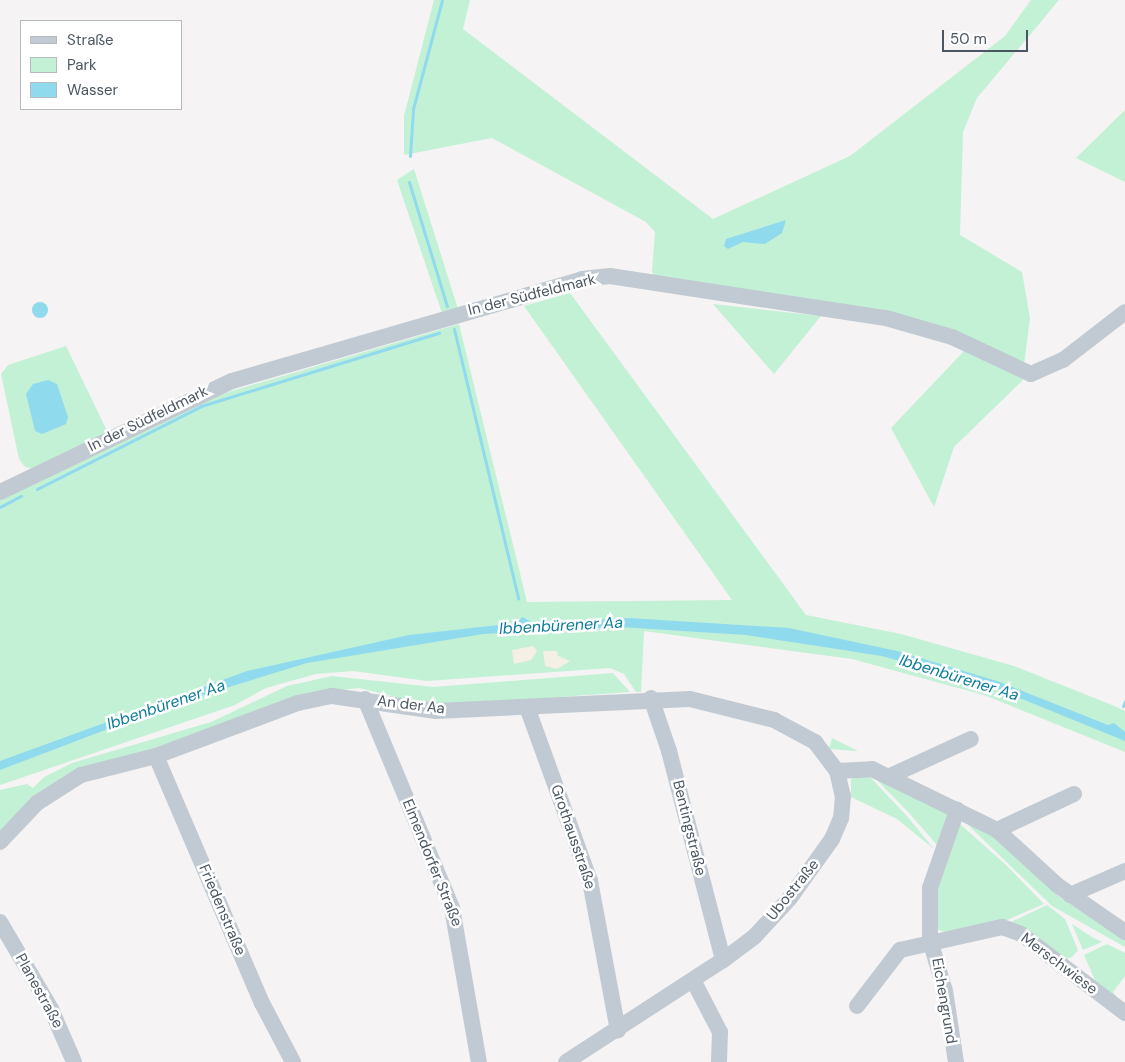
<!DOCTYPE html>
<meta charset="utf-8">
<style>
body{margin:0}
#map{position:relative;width:1125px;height:1062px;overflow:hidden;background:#f5f3f3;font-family:"DM Sans",sans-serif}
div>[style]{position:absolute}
.green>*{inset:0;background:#c3f1d5}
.sand>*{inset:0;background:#f5f0e5}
.water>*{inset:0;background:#90daee}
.round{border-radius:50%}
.stream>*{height:3px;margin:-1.5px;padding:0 1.5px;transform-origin:1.5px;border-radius:1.5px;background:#90daee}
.minor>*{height:16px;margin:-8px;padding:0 8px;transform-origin:8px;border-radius:8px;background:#c1cad2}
span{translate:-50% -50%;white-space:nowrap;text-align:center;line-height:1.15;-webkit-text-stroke:5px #fff;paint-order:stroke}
.street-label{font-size:15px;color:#4a5661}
.water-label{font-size:16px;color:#0c7c9b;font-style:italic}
.legend{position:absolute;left:20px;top:20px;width:162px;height:90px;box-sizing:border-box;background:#fff;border:1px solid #b7bbc0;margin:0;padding:6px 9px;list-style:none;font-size:15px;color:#4a5661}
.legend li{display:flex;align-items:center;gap:10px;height:25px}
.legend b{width:25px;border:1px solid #b7bbc0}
.scale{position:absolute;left:942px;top:30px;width:86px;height:22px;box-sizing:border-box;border:2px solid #4a5661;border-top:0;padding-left:6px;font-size:15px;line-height:18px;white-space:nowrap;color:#4a5661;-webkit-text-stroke:4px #fff;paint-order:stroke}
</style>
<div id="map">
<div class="green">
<div style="clip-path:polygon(434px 0,470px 0,463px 29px,713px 219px,850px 156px,1005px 36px,1031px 0,1059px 0,977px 98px,963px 132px,960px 235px,1022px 272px,1030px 318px,1024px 365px,954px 333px,656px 278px,652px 272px,655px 232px,646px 222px,492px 138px,404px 155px,404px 116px)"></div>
<div style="clip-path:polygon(1125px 110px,1125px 182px,1076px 158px)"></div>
<div style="clip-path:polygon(414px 169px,458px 309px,442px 313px,397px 180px)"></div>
<div style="clip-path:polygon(570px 293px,806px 615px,901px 634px,1014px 666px,1112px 705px,1125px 711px,1125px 752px,984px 695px,852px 659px,644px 631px,641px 692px,636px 692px,624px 674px,610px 668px,427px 681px,353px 671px,316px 674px,266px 688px,235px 705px,0 785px,0 498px,201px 400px,459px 324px,527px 602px,732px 600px,524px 306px)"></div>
<div style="clip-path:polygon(713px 304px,821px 316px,774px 374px)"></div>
<div style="clip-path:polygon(66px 346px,108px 433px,33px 469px,25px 467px,19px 459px,1px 374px,8px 365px)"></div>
<div style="clip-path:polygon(964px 351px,1025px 378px,954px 447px,934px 507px,891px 428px)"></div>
<div style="clip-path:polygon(613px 673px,630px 692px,434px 706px,359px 688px,330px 691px,80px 772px,0 834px,0 790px,27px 784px,33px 788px,44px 777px,72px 763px,211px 722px,287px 686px,332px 676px,433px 687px)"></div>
<div style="clip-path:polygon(832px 738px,858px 751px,829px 749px)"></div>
<div style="clip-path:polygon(867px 774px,906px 815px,934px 849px,897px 819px,851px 797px,851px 779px)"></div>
<div style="clip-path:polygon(874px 777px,948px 811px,937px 845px,910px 814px)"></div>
<div style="clip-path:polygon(964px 821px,1000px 839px,1060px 897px,1125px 938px,1125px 947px,1052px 906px)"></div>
<div style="clip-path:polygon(960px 824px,1006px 865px,1044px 904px,1002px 922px,944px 932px,935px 928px,935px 886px)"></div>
<div style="clip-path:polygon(1047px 905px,1065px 919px,1078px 950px,1072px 957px,1066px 959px,1009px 923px)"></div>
<div style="clip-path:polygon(1072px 924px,1092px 937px,1102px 942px,1083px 950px)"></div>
<div style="clip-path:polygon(1107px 944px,1125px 953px,1125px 976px,1113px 992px,1121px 1003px,1100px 992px,1084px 955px)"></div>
</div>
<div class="sand">
<div style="clip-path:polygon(533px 646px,537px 651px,531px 660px,514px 664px,512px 650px)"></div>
<div style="clip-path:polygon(543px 651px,557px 651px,558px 656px,570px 661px,557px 669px,545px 666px)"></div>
</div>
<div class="water">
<div style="clip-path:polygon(786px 220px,782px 233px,765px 244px,743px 242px,728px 249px,724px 246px,726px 239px)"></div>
<div class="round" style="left:32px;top:302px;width:16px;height:16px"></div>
<div style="clip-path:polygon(48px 380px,57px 384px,68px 417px,66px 424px,42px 434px,35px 431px,26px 394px,33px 384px)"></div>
<div style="clip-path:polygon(522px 617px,532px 622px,629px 618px,789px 628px,897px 651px,997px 681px,1108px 725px,1114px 723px,1125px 732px,1125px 741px,993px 687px,882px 656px,746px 635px,619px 627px,483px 634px,307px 663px,171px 705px,0 770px,0 761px,247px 671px,409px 635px,517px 623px)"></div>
</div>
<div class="stream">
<div style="left:410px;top:156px;width:47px;rotate:-86.3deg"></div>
<div style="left:413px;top:109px;width:113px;rotate:-75.1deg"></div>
<div style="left:409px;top:182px;width:130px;rotate:73deg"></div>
<div style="left:454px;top:329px;width:277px;rotate:76.6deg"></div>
<div style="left:37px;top:489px;width:184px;rotate:-26.8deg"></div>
<div style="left:201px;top:406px;width:249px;rotate:-17.1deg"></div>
<div style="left:0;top:507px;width:24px;rotate:-28deg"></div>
<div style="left:1123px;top:706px;width:5px;rotate:-68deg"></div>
</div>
<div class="minor">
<div style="left:0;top:492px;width:257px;rotate:-25.6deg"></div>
<div style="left:232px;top:381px;width:365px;rotate:-16.2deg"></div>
<div style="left:582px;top:279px;width:28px;rotate:-6deg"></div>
<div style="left:610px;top:276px;width:279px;rotate:8.7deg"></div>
<div style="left:886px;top:318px;width:69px;rotate:16.1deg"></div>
<div style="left:952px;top:337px;width:87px;rotate:25.1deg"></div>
<div style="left:1031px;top:374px;width:35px;rotate:-24deg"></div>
<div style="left:1063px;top:360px;width:78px;rotate:-37.7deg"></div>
<div style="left:651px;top:698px;width:56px;rotate:71.2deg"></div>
<div style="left:669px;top:751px;width:216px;rotate:75.5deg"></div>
<div style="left:365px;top:699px;width:226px;rotate:67.4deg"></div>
<div style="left:452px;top:908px;width:156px;rotate:80.1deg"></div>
<div style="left:527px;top:707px;width:185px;rotate:70.1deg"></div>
<div style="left:590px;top:881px;width:152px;rotate:79.4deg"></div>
<div style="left:156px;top:756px;width:269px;rotate:66.8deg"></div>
<div style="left:262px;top:1003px;width:67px;rotate:62.3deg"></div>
<div style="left:837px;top:771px;width:35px;rotate:-3deg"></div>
<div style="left:872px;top:769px;width:139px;rotate:26deg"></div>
<div style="left:997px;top:830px;width:81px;rotate:42.5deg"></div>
<div style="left:1057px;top:885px;width:83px;rotate:34.7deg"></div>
<div style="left:888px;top:777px;width:91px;rotate:-24.6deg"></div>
<div style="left:997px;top:830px;width:85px;rotate:-25.1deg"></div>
<div style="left:0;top:842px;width:54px;rotate:-46.5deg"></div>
<div style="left:37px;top:803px;width:52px;rotate:-32.5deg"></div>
<div style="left:81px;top:775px;width:77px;rotate:-14.2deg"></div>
<div style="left:156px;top:756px;width:152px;rotate:-20.5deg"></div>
<div style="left:298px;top:703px;width:35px;rotate:-12deg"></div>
<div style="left:332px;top:696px;width:105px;rotate:8.2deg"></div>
<div style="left:436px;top:711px;width:254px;rotate:-2.7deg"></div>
<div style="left:690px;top:699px;width:87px;rotate:14deg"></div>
<div style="left:774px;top:720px;width:47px;rotate:28.2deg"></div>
<div style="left:815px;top:742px;width:36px;rotate:53deg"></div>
<div style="left:837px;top:771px;width:26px;rotate:77deg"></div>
<div style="left:843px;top:796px;width:22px;rotate:95deg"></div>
<div style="left:841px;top:818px;width:23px;rotate:113deg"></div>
<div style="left:832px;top:839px;width:72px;rotate:125.4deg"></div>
<div style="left:790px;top:898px;width:53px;rotate:132.7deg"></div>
<div style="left:754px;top:937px;width:39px;rotate:143deg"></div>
<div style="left:723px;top:960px;width:187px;rotate:147deg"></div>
<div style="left:1070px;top:895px;width:60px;rotate:-23.6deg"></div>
<div style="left:0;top:922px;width:101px;rotate:59.6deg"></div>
<div style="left:51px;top:1009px;width:58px;rotate:66.5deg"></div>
<div style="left:693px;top:980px;width:59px;rotate:62.6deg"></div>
<div style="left:720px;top:1032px;width:30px;rotate:92deg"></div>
<div style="left:857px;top:1006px;width:71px;rotate:-52.5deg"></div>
<div style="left:900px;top:950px;width:105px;rotate:-12.7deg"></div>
<div style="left:1002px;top:927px;width:20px;rotate:20deg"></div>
<div style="left:1021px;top:934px;width:131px;rotate:37.2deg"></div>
<div style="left:956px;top:1062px;width:72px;rotate:-98.8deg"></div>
<div style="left:945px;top:991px;width:53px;rotate:-106.4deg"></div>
<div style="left:930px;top:940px;width:52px;rotate:-90deg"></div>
<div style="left:930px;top:888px;width:83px;rotate:-70.9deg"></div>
</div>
<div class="street-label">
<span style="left:532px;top:295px;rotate:-14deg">In der Südfeldmark</span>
<span style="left:148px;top:419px;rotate:-26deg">In der Südfeldmark</span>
<span style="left:411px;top:705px;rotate:7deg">An der Aa</span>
<span style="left:689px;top:828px;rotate:76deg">Bentingstraße</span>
<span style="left:573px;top:837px;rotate:71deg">Grothausstraße</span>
<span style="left:432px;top:863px;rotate:68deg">Elmendorfer Straße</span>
<span style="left:793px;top:890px;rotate:-51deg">Ubostraße</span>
<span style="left:222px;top:910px;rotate:67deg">Friedenstraße</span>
<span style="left:1059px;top:964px;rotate:37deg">Merschwiese</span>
<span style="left:39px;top:991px;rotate:61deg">Planestraße</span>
<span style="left:944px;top:1001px;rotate:80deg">Eichengrund</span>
</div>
<div class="water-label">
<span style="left:561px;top:626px;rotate:-3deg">Ibbenbürener Aa</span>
<span style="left:959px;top:678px;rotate:17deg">Ibbenbürener Aa</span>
<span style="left:166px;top:705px;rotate:-19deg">Ibbenbürener Aa</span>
</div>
<ul class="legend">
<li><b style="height:6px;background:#c1cad2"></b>Straße</li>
<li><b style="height:14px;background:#c3f1d5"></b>Park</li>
<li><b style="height:14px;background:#90daee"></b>Wasser</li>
</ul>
<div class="scale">50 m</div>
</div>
